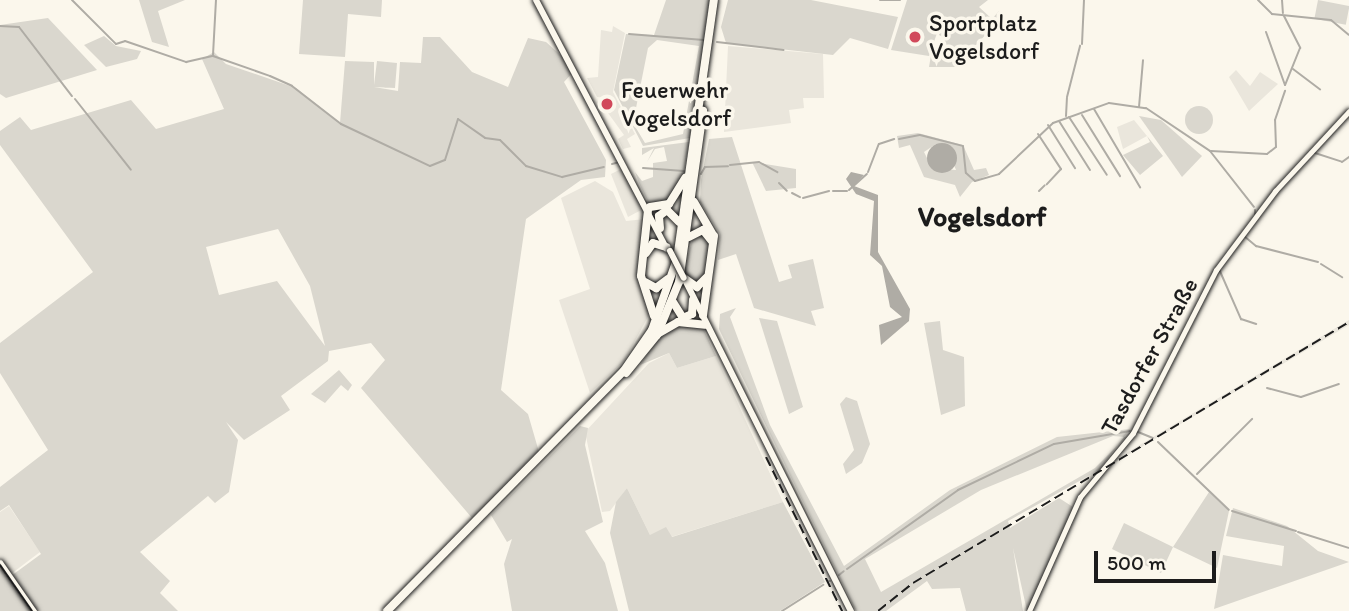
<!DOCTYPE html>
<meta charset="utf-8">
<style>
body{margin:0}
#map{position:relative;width:1349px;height:611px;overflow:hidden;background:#fbf7ec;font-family:Itim,sans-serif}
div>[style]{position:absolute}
.built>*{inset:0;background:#eae6dc}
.green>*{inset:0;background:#dad7ce;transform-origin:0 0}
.round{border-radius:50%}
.water>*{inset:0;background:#afaca5}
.stream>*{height:2px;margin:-1px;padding:0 1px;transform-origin:1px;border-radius:1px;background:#afaca5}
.roads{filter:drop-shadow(0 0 2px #1c1c1c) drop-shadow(0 0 2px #1c1c1c)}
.secondary>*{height:5px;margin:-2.5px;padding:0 2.5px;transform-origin:2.5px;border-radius:2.5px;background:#fbf7ec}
.primary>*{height:6px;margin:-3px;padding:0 3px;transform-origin:3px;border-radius:3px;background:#fbf7ec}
.highway>*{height:8px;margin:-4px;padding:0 4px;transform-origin:4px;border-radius:4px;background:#fbf7ec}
.tram>*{height:2px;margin:-1px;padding:0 1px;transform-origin:1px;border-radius:1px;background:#1c1c1c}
.rail>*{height:2px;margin-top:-1px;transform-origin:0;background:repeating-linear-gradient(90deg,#1c1c1c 0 10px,transparent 0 15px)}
.bridges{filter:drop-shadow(0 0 2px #1c1c1c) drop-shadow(0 0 2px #1c1c1c)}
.primary-bridge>*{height:6px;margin:-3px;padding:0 3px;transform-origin:3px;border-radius:3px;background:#fbf7ec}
.dots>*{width:19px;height:19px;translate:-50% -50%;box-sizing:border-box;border:4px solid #fbf7ec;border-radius:50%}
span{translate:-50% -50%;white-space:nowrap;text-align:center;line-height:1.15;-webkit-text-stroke:7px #fbf7ec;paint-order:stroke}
.poi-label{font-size:24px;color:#1c1c1c}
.left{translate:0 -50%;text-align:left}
.street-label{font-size:24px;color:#1c1c1c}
.quarter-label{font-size:28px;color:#1c1c1c;font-weight:700}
.scale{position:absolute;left:1094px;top:551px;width:122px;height:32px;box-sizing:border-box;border:4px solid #1c1c1c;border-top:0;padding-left:9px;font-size:21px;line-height:24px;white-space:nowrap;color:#1c1c1c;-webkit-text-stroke:5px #fbf7ec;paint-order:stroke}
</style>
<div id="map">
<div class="built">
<div style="clip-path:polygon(613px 26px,625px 33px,613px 92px,635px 134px,627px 139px,631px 147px,623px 149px,618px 139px,624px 135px,600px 102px,607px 98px,597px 97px,587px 78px,598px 77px,601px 30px,612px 32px)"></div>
<div style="clip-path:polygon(728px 46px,823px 54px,824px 98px,803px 98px,804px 108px,789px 110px,791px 123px,724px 132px)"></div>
<div style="clip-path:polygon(1236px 70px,1250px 86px,1260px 72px,1278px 84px,1249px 111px,1229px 77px)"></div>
<div style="clip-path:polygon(1134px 120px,1147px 136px,1123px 149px,1117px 127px)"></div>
<div style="clip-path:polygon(623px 168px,643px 209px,628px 217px,611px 174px)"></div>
<div style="clip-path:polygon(595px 181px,613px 192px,626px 221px,645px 219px,650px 313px,624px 361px,590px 393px,559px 300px,590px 289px,561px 198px)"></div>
<div style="clip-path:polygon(1349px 320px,1349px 325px,1082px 482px,1081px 480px)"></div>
<div style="clip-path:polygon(669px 353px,677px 368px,716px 356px,783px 502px,671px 537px,650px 535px,627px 488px,610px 511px,602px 512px,585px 432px,649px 363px)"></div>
<div style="clip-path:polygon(9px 506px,40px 552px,11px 574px,0 559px,0 512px)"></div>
</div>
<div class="green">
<div style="clip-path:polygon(139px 0,185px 0,158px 11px,169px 47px,152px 42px)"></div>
<div style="clip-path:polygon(303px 0,382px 0,381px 17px,348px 14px,345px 57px,299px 54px)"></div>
<div style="clip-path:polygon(evenodd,666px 0,712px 0,696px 106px,690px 138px,643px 146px,614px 90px,626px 34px,654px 35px,666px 0,657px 40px,699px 46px,683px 134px,645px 143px,633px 123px,648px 48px,657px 40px)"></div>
<div style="clip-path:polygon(728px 0,811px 0,898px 17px,888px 49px,850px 38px,833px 55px,726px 43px,721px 27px)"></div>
<div style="clip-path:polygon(907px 0,988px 0,979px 7px,992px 19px,999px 11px,999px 20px,956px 67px,929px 67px,932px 49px,947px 39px,939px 35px,943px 16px,929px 56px,891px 50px)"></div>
<div style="left:1318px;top:0;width:32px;height:19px;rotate:11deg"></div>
<div style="clip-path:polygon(48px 18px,97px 70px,6px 98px,0 94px,0 25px)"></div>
<div style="clip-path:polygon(104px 36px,116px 46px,141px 51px,137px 59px,106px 67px,84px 45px)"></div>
<div style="clip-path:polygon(evenodd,423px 37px,440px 37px,472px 72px,508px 87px,528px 38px,546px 42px,576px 69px,564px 82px,606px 160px,605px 177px,581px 180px,526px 219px,501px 390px,528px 414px,539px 452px,472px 518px,361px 388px,385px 360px,371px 343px,329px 351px,328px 361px,281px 396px,290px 410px,244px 440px,226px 422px,238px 440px,229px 492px,215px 503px,208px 496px,140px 552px,170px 581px,160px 593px,178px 611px,0 611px,0 569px,11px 576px,41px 554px,9px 505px,0 511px,0 487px,48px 450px,0 373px,0 343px,93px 272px,0 145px,0 131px,20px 117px,31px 130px,131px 100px,156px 129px,224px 109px,202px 59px,214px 52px,226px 64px,296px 88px,340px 123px,345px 61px,374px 62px,374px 85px,377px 61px,397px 63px,395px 88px,374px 87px,398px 91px,400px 62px,421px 63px,423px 37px,278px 229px,310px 286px,325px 346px,277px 281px,219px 295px,206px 247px,278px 229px)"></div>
<div class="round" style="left:1185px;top:106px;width:28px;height:28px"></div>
<div style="clip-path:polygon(1139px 116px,1161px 120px,1202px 156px,1182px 177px)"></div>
<div style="clip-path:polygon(evenodd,918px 133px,963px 145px,974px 170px,986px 168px,989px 175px,972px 182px,960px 197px,955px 185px,924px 177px,910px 145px,899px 148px,897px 136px,918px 133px,936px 144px,946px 146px,956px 170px,932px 168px,924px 152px,936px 144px)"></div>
<div style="clip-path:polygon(1147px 136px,1163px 156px,1140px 175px,1123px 155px,1150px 142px)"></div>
<div style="clip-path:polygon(732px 137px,779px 282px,792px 278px,788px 265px,813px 259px,824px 308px,811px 311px,816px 326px,754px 308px,736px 254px,718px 260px,720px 234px,700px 202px,701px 180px,709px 139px)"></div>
<div style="clip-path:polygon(689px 142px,683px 179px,670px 202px,649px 204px,639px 183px,635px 172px,642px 181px,653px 177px,653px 163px,667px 161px,664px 147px,655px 149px,647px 162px,654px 148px,642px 155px,642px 148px)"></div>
<div style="clip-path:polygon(752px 162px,796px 169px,796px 188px,766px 191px)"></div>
<div style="clip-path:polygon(695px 231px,710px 238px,705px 279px,692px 285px,683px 272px)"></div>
<div style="clip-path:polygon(evenodd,736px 308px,730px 317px,770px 425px,844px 566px,950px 490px,1057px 437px,1130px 429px,1099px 470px,1008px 521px,1010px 528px,1059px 498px,1073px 507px,1027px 611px,1013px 548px,1023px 611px,966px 611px,960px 588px,932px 589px,927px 581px,886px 611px,856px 611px,719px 329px,720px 314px,736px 308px,1113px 436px,1126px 437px,1095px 468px,881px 592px,865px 559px,981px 490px,1113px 436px)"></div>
<div style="clip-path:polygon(759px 318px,777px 321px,803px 407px,789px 414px)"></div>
<div style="clip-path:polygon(940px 321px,943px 350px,964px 357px,965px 406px,941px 415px,924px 323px)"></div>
<div style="clip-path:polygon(685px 323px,702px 326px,716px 356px,677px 368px,669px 353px,640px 365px,661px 334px)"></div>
<div style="clip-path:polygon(339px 370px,352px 385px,348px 391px,341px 385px,325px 403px,311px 394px)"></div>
<div style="clip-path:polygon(846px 397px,857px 401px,870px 444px,862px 463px,846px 474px,843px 464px,854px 450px,840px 404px)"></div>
<div style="clip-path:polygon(580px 426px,588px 428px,585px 445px,603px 522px,585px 531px,605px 563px,618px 611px,512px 611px,504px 564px,512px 539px,507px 542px,491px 515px)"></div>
<div style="clip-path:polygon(627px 488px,650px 535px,666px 527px,672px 537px,783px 502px,825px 582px,780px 611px,629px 611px,610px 533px,616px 502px)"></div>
<div style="clip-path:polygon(1209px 492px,1229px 511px,1217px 568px,1173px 547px,1161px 573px,1112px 549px,1124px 523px,1173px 547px)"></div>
<div style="clip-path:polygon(1233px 508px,1287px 526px,1318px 551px,1349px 562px,1214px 609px,1223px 555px,1282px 566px,1284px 546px,1226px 536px)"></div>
</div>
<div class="water">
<div class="round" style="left:927px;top:143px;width:30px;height:30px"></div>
<div style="clip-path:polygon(851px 172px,864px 175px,854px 186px,878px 195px,878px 252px,910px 309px,909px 321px,881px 345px,879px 325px,902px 317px,890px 307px,882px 266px,870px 255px,874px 201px,856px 194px,846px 179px)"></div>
</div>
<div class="stream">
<div style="left:72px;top:0;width:62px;rotate:45deg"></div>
<div style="left:116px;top:44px;width:9px;rotate:-18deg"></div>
<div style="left:125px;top:41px;width:65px;rotate:19deg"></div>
<div style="left:186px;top:62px;width:28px;rotate:-13deg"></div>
<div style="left:213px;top:56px;width:60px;rotate:19.3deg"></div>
<div style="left:270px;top:76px;width:24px;rotate:24deg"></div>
<div style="left:292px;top:86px;width:62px;rotate:37.8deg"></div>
<div style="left:341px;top:124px;width:98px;rotate:25.3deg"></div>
<div style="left:430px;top:166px;width:16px;rotate:-22deg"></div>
<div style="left:445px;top:160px;width:43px;rotate:-72.4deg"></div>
<div style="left:458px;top:119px;width:33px;rotate:35deg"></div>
<div style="left:485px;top:138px;width:15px;rotate:8deg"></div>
<div style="left:500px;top:140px;width:37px;rotate:45deg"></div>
<div style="left:526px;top:166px;width:38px;rotate:17deg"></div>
<div style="left:562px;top:177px;width:43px;rotate:-13.4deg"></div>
<div style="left:880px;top:0;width:20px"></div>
<div style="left:1258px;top:0;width:20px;rotate:45deg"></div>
<div style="left:1272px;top:14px;width:59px;rotate:5.8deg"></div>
<div style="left:1331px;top:20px;width:23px;rotate:40deg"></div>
<div style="left:1282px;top:0;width:13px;rotate:86deg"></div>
<div style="left:1284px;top:16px;width:36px;rotate:63deg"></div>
<div style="left:1300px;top:48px;width:40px;rotate:112deg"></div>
<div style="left:0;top:26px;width:19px;rotate:3deg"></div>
<div style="left:19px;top:27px;width:87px;rotate:52.5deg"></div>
<div style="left:1266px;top:32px;width:56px;rotate:70.3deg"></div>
<div style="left:629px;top:34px;width:75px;rotate:4.6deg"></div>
<div style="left:717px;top:42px;width:67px;rotate:6.8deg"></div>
<div style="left:1082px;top:44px;width:44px;rotate:-87.4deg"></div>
<div style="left:213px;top:55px;width:55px;rotate:-86.9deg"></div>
<div style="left:1293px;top:69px;width:34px;rotate:37deg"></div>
<div style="left:1067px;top:97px;width:53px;rotate:-75.7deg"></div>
<div style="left:75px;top:99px;width:90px;rotate:51.7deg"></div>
<div style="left:1139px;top:107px;width:47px;rotate:-85.1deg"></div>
<div style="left:1094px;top:109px;width:91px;rotate:59.5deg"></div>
<div style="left:1082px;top:115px;width:72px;rotate:58.1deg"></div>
<div style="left:1066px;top:116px;width:18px;rotate:-87deg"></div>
<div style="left:1069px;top:117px;width:69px;rotate:56.8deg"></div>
<div style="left:1059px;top:121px;width:58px;rotate:57.7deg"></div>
<div style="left:1048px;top:125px;width:51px;rotate:57.9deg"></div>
<div style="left:1038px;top:134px;width:42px;rotate:56.7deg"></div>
<div style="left:1061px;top:169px;width:21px;rotate:133deg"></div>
<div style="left:899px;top:139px;width:21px;rotate:-11deg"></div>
<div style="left:920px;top:135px;width:44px;rotate:14.3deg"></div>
<div style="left:963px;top:146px;width:27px;rotate:84deg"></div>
<div style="left:966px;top:173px;width:12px;rotate:42deg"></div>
<div style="left:975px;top:181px;width:25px;rotate:-16deg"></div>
<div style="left:999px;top:174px;width:74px;rotate:-43.4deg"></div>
<div style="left:1053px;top:123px;width:59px;rotate:-19.7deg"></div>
<div style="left:1109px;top:103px;width:37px;rotate:8deg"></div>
<div style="left:1146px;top:108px;width:77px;rotate:33.9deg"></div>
<div style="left:1210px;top:151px;width:71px;rotate:51.8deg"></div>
<div style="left:1211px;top:151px;width:56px;rotate:3.1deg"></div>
<div style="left:1267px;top:154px;width:11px;rotate:-38deg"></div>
<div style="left:1276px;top:147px;width:27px;rotate:-92deg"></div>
<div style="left:1275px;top:120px;width:31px;rotate:-71deg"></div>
<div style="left:1315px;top:153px;width:28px;rotate:18deg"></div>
<div style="left:1342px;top:162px;width:9px;rotate:-36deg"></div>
<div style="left:612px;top:164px;width:8px;rotate:-14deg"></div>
<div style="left:730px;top:165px;width:29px;rotate:-6deg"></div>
<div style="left:759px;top:162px;width:21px;rotate:29deg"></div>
<div style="left:643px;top:168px;width:41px;rotate:4.2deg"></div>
<div style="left:868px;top:172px;width:30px;rotate:-69deg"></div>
<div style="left:879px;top:144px;width:16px;rotate:-18deg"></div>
<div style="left:701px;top:174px;width:8px;rotate:-60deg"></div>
<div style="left:705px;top:167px;width:23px;rotate:-2deg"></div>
<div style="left:779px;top:183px;width:11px;rotate:45deg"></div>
<div style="left:849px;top:190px;width:24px;rotate:-42deg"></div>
<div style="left:833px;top:191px;width:14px"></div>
<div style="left:1039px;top:191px;width:8px;rotate:-45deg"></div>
<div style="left:792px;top:193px;width:9px;rotate:27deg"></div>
<div style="left:803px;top:198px;width:27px;rotate:-15deg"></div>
<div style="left:1255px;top:214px;width:4px;rotate:-90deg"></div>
<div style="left:1244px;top:236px;width:16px;rotate:40deg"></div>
<div style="left:1256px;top:246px;width:64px;rotate:14.5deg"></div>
<div style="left:1321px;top:264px;width:25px;rotate:32deg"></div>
<div style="left:1219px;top:269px;width:55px;rotate:66.3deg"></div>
<div style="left:1241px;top:319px;width:16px;rotate:18deg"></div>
<div style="left:1267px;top:388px;width:35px;rotate:15deg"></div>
<div style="left:1301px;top:397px;width:40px;rotate:-18.9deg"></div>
<div style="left:1138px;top:432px;width:16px;rotate:22deg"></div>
<div style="left:1158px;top:442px;width:98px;rotate:43.8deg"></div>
<div style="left:1197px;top:474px;width:78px;rotate:-45deg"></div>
<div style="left:1232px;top:511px;width:67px;rotate:17.4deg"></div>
<div style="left:1298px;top:532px;width:53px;rotate:17.4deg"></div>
<div style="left:847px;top:569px;width:136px;rotate:-35.4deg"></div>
<div style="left:958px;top:490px;width:106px;rotate:-25.6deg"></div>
<div style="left:1054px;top:444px;width:77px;rotate:-9.7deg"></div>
<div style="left:839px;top:575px;width:6px;rotate:-39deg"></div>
<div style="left:829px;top:581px;width:1px"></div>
<div style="left:782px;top:611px;width:49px;rotate:-32.4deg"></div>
</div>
<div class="roads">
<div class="secondary">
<div style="left:0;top:562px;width:60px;rotate:55.2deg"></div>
<div style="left:1029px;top:611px;width:125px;rotate:-65.9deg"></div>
<div style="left:1080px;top:497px;width:83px;rotate:-50.4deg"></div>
<div style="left:1133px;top:433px;width:183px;rotate:-63deg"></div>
<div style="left:1216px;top:270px;width:99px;rotate:-53.2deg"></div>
<div style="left:1275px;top:191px;width:109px;rotate:-47.2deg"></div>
</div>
<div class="primary">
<div style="left:536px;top:0;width:281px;rotate:62.3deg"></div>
<div style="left:684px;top:278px;width:373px;rotate:63.4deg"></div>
</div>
<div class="highway">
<div style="left:694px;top:202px;width:39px;rotate:60deg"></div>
<div style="left:714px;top:236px;width:80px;rotate:97.9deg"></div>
<div style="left:650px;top:207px;width:19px;rotate:-9deg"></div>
<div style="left:669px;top:204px;width:31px;rotate:-58deg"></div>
<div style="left:648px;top:210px;width:66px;rotate:96.1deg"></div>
<div style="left:641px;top:276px;width:42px;rotate:72deg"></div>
<div style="left:660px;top:228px;width:12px;rotate:-95deg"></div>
<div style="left:659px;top:216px;width:10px;rotate:-37deg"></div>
<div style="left:667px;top:210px;width:17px;rotate:45deg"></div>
<div style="left:689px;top:237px;width:16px;rotate:-27deg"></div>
<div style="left:703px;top:230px;width:14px;rotate:51deg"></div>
<div style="left:646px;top:253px;width:12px;rotate:-55deg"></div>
<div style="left:653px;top:243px;width:14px;rotate:17deg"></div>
<div style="left:684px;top:278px;width:16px;rotate:35deg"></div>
<div style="left:697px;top:287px;width:13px;rotate:-45deg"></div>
<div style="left:645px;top:282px;width:13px;rotate:29deg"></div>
<div style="left:656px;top:288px;width:15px;rotate:-37deg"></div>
<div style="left:673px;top:302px;width:19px;rotate:58deg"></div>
<div style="left:683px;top:318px;width:10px;rotate:-24deg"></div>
<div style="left:692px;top:314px;width:14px;rotate:-86deg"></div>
<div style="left:659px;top:333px;width:22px;rotate:-30deg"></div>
<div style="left:678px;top:322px;width:27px;rotate:6deg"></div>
<div style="left:626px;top:373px;width:49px;rotate:-50.8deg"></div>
<div style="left:657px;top:335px;width:57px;rotate:-67.5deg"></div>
<div style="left:679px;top:282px;width:173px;rotate:-82deg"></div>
<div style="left:387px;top:611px;width:336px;rotate:-45.4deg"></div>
<div style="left:623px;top:372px;width:51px;rotate:-55.4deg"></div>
<div style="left:652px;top:330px;width:75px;rotate:-70.6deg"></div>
<div style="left:677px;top:259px;width:262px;rotate:-81.9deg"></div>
</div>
</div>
<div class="tram">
<div style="left:0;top:565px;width:56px;rotate:55.2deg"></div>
</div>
<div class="rail">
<div style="left:766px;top:457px;width:172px;rotate:63.7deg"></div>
<div style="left:878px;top:611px;width:45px;rotate:-38.7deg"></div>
<div style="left:913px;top:583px;width:508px;rotate:-30.91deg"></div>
</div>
<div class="bridges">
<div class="primary-bridge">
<div style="left:670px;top:251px;width:30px;rotate:63deg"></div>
</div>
</div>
<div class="dots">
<div style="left:915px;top:37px;background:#d1495b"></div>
<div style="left:607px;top:104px;background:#d1495b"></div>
</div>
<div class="poi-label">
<span class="left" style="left:929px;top:37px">Sportplatz<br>Vogelsdorf</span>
<span class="left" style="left:621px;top:104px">Feuerwehr<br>Vogelsdorf</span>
</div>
<div class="street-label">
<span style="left:1149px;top:356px;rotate:-61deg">Tasdorfer Straße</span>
</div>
<div class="quarter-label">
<span style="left:982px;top:216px">Vogelsdorf</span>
</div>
<div class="scale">500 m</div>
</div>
